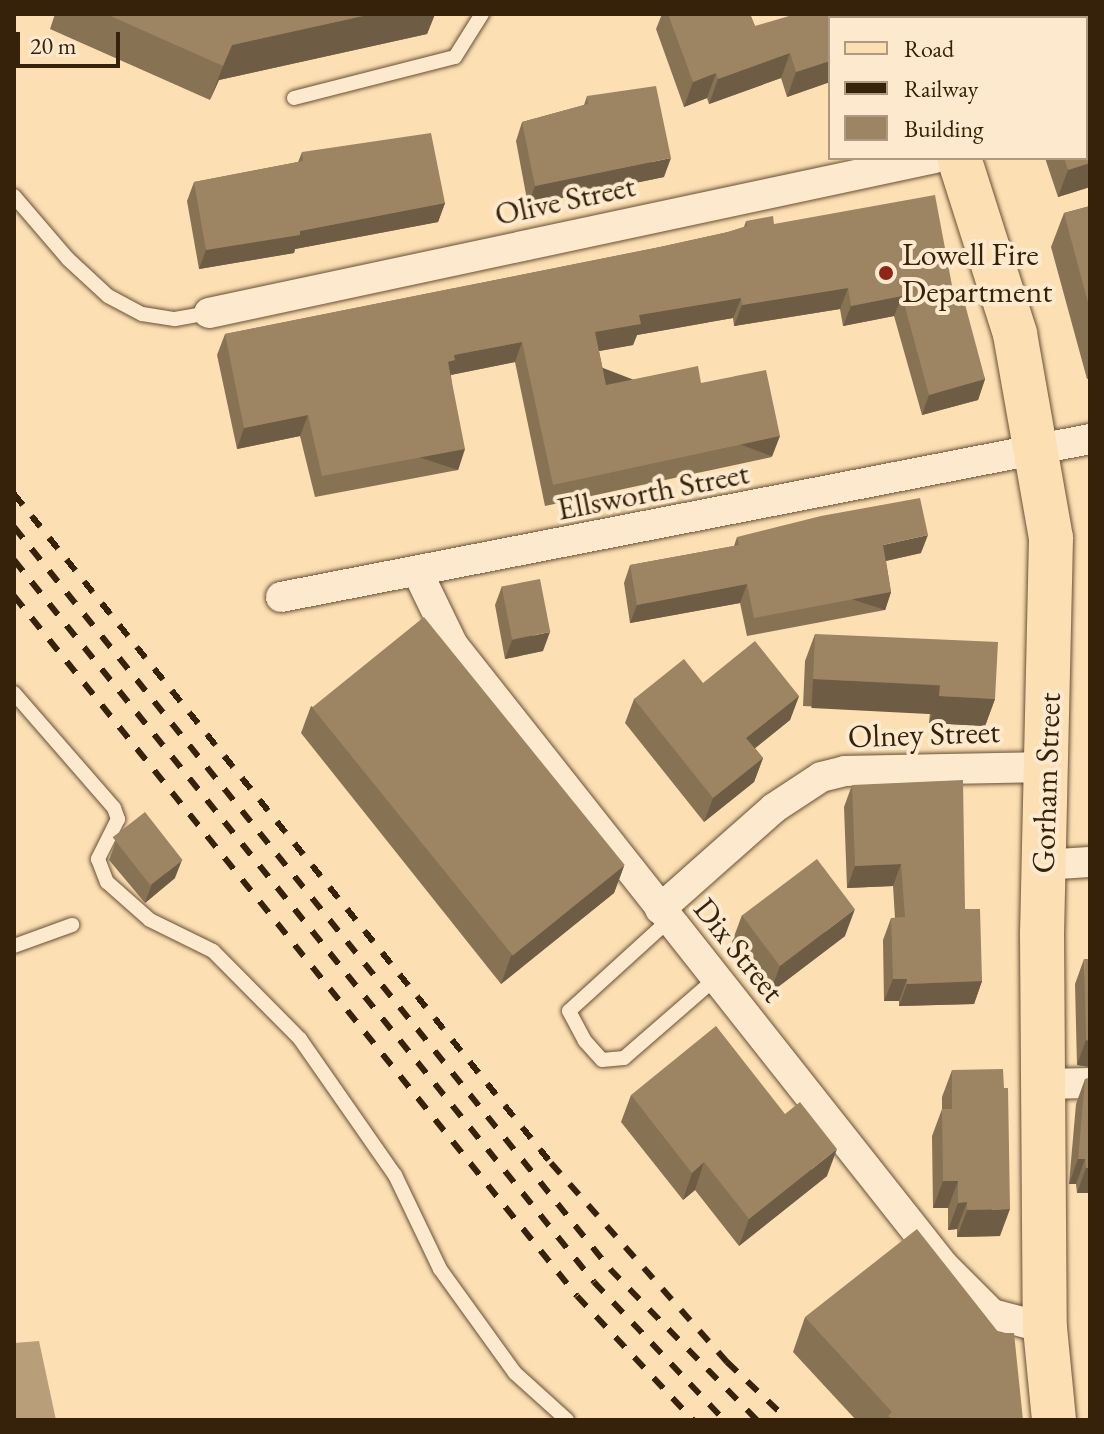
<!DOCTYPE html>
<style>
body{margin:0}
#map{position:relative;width:1104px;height:1434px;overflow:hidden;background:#fcdfb3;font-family:"EB Garamond",serif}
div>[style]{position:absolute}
.water>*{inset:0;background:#b99e7a}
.roads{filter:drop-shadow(0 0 2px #685035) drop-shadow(0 0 2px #685035)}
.service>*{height:14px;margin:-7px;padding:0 7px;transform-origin:7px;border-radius:7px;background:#fdeace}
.minor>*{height:30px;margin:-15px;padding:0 15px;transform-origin:15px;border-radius:15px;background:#fdeace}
.primary>*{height:44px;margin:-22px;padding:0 22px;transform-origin:22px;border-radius:22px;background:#fcdfb3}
.rail>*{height:6px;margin-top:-3px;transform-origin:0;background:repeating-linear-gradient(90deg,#36210b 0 14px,transparent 0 28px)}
.wall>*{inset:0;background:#877254}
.shaded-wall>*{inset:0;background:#6e5c45;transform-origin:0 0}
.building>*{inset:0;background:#9d8462;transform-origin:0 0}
.dots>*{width:22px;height:22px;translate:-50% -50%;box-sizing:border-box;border:4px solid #fdeace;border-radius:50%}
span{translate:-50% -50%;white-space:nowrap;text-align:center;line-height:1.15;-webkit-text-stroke:8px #fdeace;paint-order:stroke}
.street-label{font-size:32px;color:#36210b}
.poi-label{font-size:32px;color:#36210b}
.left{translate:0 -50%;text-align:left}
.frame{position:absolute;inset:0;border:16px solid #36210b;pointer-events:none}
.legend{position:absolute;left:828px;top:16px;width:260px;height:144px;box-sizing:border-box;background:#fdeace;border:2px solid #ad9a80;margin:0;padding:10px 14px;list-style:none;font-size:24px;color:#36210b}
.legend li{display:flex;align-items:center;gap:16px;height:40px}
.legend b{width:40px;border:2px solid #ad9a80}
.scale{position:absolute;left:16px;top:32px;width:104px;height:36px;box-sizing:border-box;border:4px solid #36210b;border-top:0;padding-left:10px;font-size:24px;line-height:28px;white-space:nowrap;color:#36210b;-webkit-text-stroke:6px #fdeace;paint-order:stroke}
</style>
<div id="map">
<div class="water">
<div style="clip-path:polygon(39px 1341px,56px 1420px,14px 1420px,14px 1343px)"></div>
</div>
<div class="roads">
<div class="service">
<div style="left:294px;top:98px;width:166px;rotate:-14.3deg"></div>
<div style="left:455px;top:57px;width:51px;rotate:-57.9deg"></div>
<div style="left:14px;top:196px;width:83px;rotate:49.4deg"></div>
<div style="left:68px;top:259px;width:54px;rotate:42.8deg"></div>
<div style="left:108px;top:296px;width:38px;rotate:28deg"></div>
<div style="left:142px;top:314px;width:33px;rotate:9deg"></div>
<div style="left:175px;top:319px;width:35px;rotate:-10deg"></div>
<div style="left:14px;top:693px;width:152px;rotate:49deg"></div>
<div style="left:114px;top:808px;width:12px;rotate:70deg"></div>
<div style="left:118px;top:819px;width:45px;rotate:116.6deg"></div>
<div style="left:98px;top:859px;width:25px;rotate:69deg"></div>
<div style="left:107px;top:882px;width:57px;rotate:41.5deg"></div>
<div style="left:150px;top:920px;width:70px;rotate:26.2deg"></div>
<div style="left:213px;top:951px;width:124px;rotate:45.3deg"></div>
<div style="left:300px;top:1039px;width:166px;rotate:55.1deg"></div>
<div style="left:395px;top:1175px;width:104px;rotate:64.4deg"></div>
<div style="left:440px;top:1269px;width:128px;rotate:54.2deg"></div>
<div style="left:515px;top:1373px;width:70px;rotate:42.1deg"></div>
<div style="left:669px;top:920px;width:135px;rotate:137.7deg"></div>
<div style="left:569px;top:1011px;width:34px;rotate:62deg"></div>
<div style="left:585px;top:1041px;width:25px;rotate:48deg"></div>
<div style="left:602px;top:1060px;width:22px;rotate:-5deg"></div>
<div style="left:624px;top:1058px;width:122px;rotate:-41deg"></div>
<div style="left:14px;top:946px;width:62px;rotate:-19.9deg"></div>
</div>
<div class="minor">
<div style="left:209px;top:313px;width:742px;rotate:-12.05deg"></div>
<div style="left:418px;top:573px;width:80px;rotate:64.1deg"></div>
<div style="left:453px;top:645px;width:790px;rotate:51.68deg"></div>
<div style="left:943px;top:1265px;width:69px;rotate:45deg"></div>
<div style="left:992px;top:1314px;width:55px;rotate:14.8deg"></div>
<div style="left:281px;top:597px;width:824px;rotate:-11.05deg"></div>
<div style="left:1042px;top:865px;width:48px;rotate:-3.6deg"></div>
<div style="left:660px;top:909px;width:152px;rotate:-41.5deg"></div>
<div style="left:774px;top:808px;width:56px;rotate:-33.4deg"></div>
<div style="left:821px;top:777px;width:25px;rotate:-14deg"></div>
<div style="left:845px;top:771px;width:202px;rotate:-1.1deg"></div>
<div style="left:1042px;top:1084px;width:48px;rotate:-1.2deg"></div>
</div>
<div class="primary">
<div style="left:910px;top:14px;width:4px;rotate:76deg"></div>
<div style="left:959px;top:158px;width:185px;rotate:72.3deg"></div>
<div style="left:1015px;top:334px;width:207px;rotate:80deg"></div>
<div style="left:1051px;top:538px;width:395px;rotate:91.3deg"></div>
<div style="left:1042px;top:933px;width:395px;rotate:89.6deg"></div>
<div style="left:1045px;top:1328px;width:92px;rotate:84.4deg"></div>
</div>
</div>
<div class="rail">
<div style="left:14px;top:494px;width:858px;rotate:51.25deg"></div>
<div style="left:551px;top:1163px;width:266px;rotate:48.5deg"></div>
<div style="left:727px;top:1362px;width:84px;rotate:43.6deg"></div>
<div style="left:14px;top:527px;width:952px;rotate:51.23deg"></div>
<div style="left:610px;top:1269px;width:211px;rotate:45.8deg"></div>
<div style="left:14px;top:560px;width:926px;rotate:51.22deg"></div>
<div style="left:594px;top:1282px;width:190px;rotate:46.7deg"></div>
<div style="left:14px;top:596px;width:898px;rotate:51.19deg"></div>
<div style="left:577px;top:1296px;width:170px;rotate:46.9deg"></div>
</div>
<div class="wall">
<div style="clip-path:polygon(55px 14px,435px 14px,427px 34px,219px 80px,210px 100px,50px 29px)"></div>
<div style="clip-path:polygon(662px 14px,750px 14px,755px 26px,830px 18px,830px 82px,787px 97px,781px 78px,709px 104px,707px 98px,684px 107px,656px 29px)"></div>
<div style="clip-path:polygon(983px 14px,1090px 14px,1090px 187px,1058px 197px,1045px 158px,1086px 158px,1086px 18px,981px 18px)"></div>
<div style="clip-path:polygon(587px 96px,664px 177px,528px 205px,516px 141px,522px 122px,584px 105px)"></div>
<div style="clip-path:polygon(302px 152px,445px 203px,438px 222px,295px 249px,294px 253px,199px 269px,187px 201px,194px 182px,298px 162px)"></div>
<div style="clip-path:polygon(1090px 206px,1090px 378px,1087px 379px,1051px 247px,1064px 213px)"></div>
<div style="clip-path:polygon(746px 221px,774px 224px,954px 296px,985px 379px,978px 400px,922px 415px,894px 316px,843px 326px,840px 309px,734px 326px,733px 318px,637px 335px,633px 345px,599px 351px,606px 385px,701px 383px,772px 457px,545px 506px,515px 362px,451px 375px,458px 470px,315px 497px,300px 436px,237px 449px,217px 355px,225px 334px,660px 247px,728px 232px,744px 227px)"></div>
<div style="clip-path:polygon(737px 537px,921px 553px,886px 561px,891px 592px,885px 610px,747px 636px,740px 603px,630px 623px,624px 583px,630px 565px,734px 546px)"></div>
<div style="clip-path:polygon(502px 586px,543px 651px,505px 659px,495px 605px)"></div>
<div style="clip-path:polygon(815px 634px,995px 699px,985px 726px,929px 723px,930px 712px,803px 706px,805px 661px)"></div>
<div style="clip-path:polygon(703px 683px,799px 696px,790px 720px,755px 748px,763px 758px,754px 782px,704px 822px,625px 723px,634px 699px)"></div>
<div style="clip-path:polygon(311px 706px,624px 866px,614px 893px,501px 984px,301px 733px)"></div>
<div style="clip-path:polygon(852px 785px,965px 909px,982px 981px,974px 1004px,899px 1006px,899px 1001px,884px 1001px,883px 940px,891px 918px,895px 918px,893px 886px,847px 888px,844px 807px)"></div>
<div style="clip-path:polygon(116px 841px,175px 878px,145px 903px,109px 860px)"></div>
<div style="clip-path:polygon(742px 915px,845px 936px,770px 993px,732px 942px)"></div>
<div style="clip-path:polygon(1084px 959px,1090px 1067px,1077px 1065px,1075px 984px)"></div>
<div style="clip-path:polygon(952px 1070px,1000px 1236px,957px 1237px,957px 1229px,948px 1230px,948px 1208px,933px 1208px,932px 1136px,942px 1109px,942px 1097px)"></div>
<div style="clip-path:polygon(1090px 1078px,1090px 1193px,1077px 1193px,1076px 1184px,1069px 1184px,1076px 1104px,1085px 1079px)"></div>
<div style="clip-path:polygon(631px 1095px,827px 1176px,739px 1246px,695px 1190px,683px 1200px,621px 1122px)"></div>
<div style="clip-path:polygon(805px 1317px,1023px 1420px,856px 1420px,793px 1352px)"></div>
</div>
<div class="shaded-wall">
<div style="clip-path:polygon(372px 14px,435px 14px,427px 34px,219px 80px,210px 100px,223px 66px,232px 45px)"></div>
<div style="clip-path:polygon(790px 53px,781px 78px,709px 104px,718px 79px)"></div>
<div style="clip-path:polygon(830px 61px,830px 82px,787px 97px,796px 72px)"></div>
<div style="clip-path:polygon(716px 73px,707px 98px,684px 107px,693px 82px)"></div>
<div style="clip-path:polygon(671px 158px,664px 177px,528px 205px,535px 186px)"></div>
<div style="clip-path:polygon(1090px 163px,1090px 187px,1058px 197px,1068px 170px)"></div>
<div style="clip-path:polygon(445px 203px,438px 222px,295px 249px,294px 253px,199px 269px,206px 250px,300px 231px)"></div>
<div style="clip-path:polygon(848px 288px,840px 309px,734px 326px,742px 305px)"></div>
<div style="clip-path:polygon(902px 296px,894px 316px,843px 326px,851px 306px)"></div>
<div style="clip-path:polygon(741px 298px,733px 318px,637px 335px,633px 345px,588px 353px,595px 332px,639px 315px)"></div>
<div style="clip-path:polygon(522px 342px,515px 362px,450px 375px,448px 362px,454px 355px)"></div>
<div style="clip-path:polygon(985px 379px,978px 400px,922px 415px,929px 395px)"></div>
<div style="clip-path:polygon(308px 415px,300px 436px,237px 449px,244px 428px)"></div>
<div style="left:780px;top:436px;width:22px;height:232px;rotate:111deg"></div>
<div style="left:465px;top:449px;width:22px;height:146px;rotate:108deg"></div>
<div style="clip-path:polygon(928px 535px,921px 553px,876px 563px,883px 545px)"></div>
<div style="clip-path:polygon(747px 584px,740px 603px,630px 623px,637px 605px)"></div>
<div style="left:891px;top:592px;width:19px;height:139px;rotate:108deg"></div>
<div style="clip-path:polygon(550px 632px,543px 651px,505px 659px,512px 640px)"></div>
<div style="left:813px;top:679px;width:127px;height:29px;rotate:3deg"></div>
<div style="clip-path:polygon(799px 696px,790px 720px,738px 762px,746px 738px)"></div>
<div style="clip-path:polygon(939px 696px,995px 699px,985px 726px,929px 723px)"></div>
<div style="clip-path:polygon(763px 758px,754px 782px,704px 822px,713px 798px)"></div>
<div style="clip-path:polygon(182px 860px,175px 878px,145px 903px,152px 884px)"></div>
<div style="clip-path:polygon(901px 864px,893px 886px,847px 888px,855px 866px)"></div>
<div style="clip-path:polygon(624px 866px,614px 893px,501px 984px,511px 956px)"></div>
<div style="clip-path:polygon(855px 909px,845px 936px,770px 993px,780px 966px)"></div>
<div style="clip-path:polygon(893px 979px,907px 979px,899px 1001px,884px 1001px)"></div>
<div style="clip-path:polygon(982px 981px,974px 1004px,899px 1006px,907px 984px)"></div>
<div style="clip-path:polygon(1086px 1040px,1090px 1041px,1090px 1067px,1077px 1065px)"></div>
<div style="clip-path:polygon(837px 1149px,827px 1176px,739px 1246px,749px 1219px)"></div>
<div style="clip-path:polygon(1078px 1159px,1085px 1159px,1076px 1184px,1069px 1184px)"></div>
<div style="clip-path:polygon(704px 1162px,695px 1190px,683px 1200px,692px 1173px)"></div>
<div style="clip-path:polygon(1086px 1168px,1090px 1168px,1090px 1193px,1077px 1193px)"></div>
<div style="clip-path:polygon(943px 1181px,958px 1181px,948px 1208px,933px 1208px)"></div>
<div style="clip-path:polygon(967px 1202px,957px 1229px,948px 1230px,958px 1203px)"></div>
<div style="clip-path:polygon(1010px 1209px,1000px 1236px,957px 1237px,967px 1210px)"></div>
</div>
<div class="building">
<div style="clip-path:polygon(106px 14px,372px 14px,232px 45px,223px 66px)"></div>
<div style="clip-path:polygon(668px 14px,750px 14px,755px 26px,796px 14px,829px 14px,830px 18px,830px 61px,796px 72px,790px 53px,718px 79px,716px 73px,693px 82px)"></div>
<div style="clip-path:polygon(986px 14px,1090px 14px,1090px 163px,1068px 170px,1064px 158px,1086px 158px,1086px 18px,987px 18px)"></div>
<div style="clip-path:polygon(656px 86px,671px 158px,535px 186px,522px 122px,588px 104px,587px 96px)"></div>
<div style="clip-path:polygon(431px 133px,445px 203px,300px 231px,300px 235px,206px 250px,194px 182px,303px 161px,302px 152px)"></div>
<div style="clip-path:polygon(935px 195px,954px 296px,962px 293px,985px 379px,929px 395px,902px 296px,851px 306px,848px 288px,742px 305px,741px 298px,639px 315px,641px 324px,595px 332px,606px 385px,698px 366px,701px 383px,766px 370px,780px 436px,553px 485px,522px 342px,454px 355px,455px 360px,448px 362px,465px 449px,322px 476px,308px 415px,244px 428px,225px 334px,660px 247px,728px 232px,747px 226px,746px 221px,773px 216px,774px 224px)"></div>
<div style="clip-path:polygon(1090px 206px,1090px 310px,1064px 213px)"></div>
<div style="clip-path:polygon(920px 498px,928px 535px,883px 545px,891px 592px,754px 618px,747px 584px,637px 605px,630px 565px,739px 545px,737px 537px,821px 516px)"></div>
<div style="left:540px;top:579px;width:54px;height:39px;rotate:79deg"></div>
<div style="left:424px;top:617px;width:319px;height:144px;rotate:51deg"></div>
<div style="clip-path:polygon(815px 634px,998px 642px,995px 699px,939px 696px,940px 685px,813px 679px)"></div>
<div style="clip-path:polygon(755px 641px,799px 696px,746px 738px,763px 758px,713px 798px,634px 699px,684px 659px,703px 683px)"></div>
<div style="clip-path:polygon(963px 780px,965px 909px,980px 909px,982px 981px,907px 984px,907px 979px,893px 979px,891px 918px,905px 917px,901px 864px,855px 866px,852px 785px)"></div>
<div style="left:145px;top:812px;width:61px;height:41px;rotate:52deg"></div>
<div style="left:817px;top:859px;width:63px;height:94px;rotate:53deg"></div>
<div style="clip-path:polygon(1084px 959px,1090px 959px,1090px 1041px,1086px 1040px)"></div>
<div style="clip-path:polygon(716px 1026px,785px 1114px,800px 1102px,837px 1149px,749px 1219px,704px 1162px,692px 1173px,631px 1095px)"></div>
<div style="clip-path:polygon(1003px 1069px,1004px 1088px,1008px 1088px,1010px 1209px,967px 1210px,967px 1202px,958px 1203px,958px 1181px,943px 1181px,942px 1109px,952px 1109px,952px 1070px)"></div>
<div style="clip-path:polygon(1090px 1078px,1090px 1168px,1086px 1168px,1085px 1159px,1078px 1159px,1085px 1079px)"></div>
<div style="clip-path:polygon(917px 1229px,999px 1333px,1014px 1333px,1023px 1420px,894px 1420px,888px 1416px,892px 1412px,805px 1317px)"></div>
</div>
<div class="dots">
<div style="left:886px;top:273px;background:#8f2418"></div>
</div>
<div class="street-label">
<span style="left:565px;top:200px;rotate:-12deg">Olive Street</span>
<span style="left:653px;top:491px;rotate:-11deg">Ellsworth Street</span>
<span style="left:924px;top:734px;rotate:-2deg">Olney Street</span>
<span style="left:1046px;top:783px;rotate:-88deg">Gorham Street</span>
<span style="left:739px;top:950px;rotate:51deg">Dix Street</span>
</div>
<div class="poi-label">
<span class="left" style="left:902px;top:273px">Lowell Fire<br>Department</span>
</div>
<div class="frame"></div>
<ul class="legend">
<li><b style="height:10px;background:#fcdfb3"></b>Road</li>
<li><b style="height:10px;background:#36210b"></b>Railway</li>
<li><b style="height:22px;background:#9d8462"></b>Building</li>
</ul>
<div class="scale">20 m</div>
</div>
